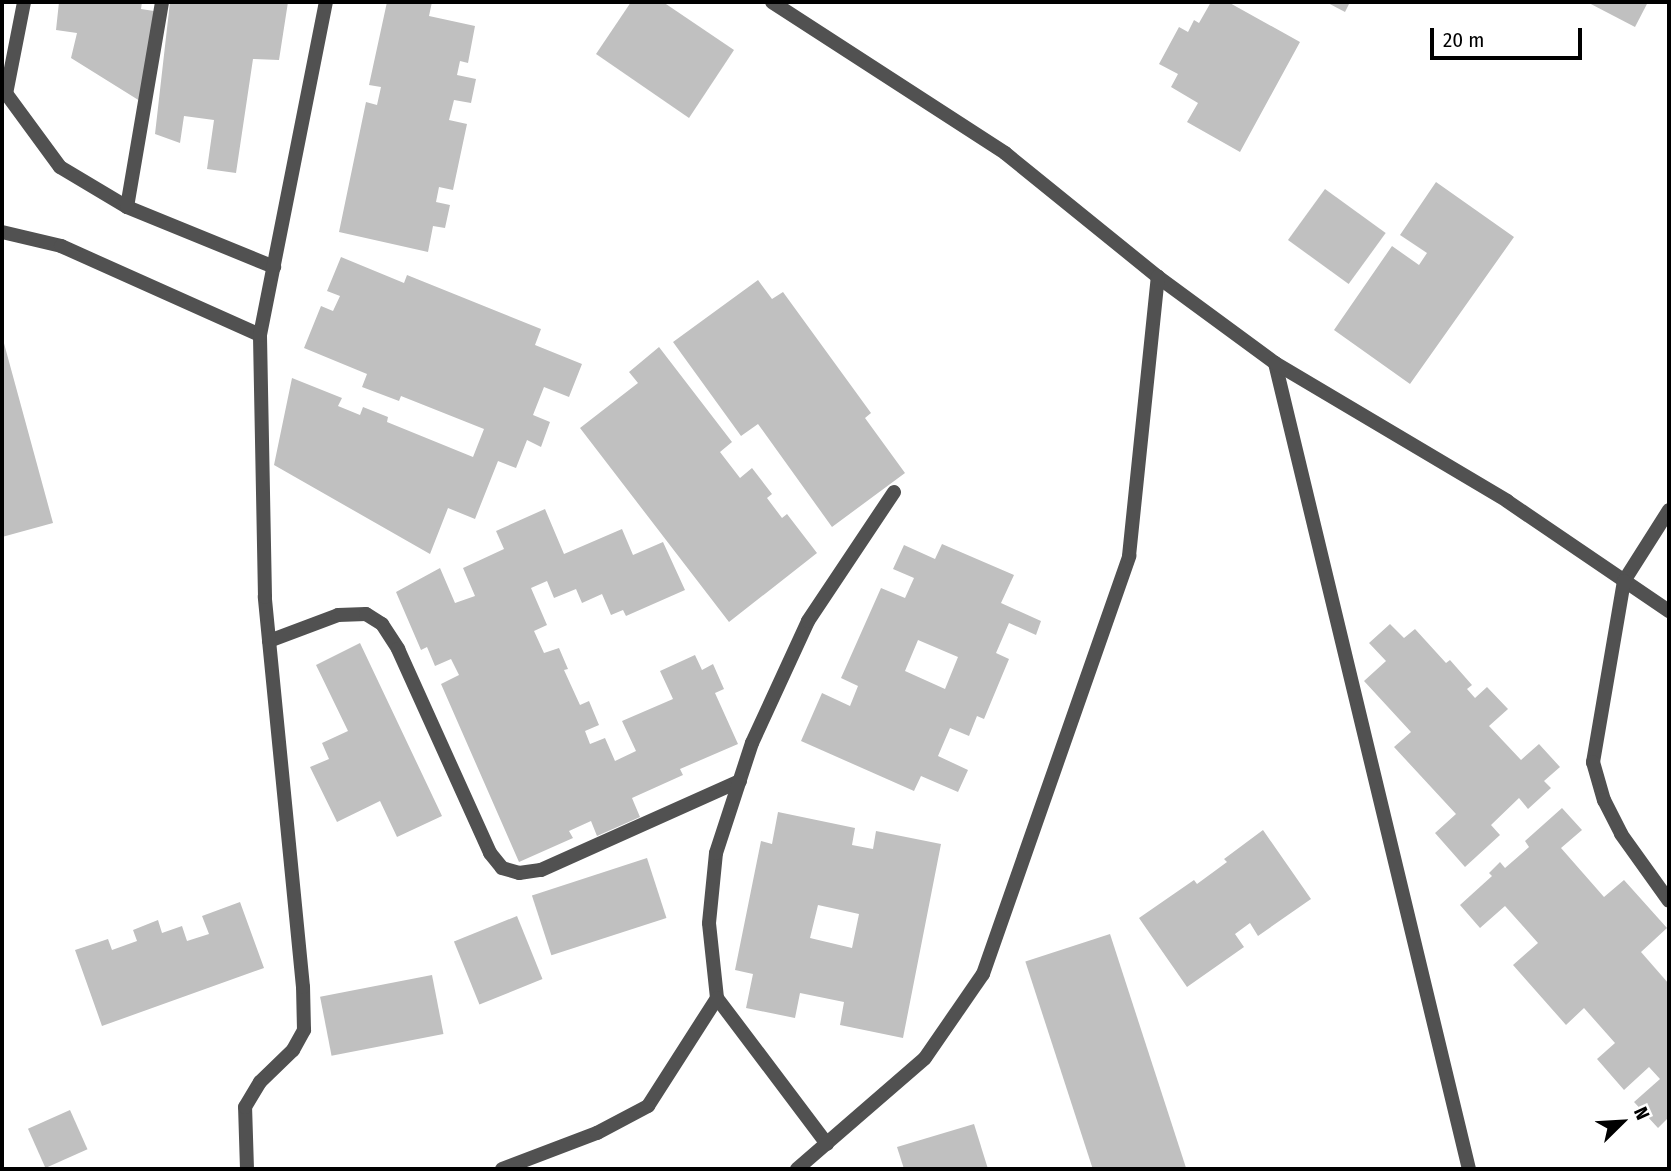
<!DOCTYPE html>
<style>
body{margin:0}
#map{position:relative;width:1671px;height:1171px;overflow:hidden;background:#fff;font-family:"Fira Sans Condensed",sans-serif}
div>[style]{position:absolute}
.building>*{inset:0;background:#c0c0c0;transform-origin:0 0}
.service>*{height:14px;margin:-7px;padding:0 7px;transform-origin:7px;border-radius:7px;background:#515151}
.minor>*{height:14px;margin:-7px;padding:0 7px;transform-origin:7px;border-radius:7px;background:#515151}
span{translate:-50% -50%;white-space:nowrap;text-align:center;line-height:1.15;-webkit-text-stroke:5px #fff;paint-order:stroke}
.frame{position:absolute;inset:0;border:4px solid #000;pointer-events:none}
.north{position:absolute;left:1587px;top:1087px;width:70px;height:70px;-webkit-text-stroke:5px #fff;paint-order:stroke;rotate:66deg;font-size:19px;font-weight:700;line-height:28px;text-align:center;color:#000}
.north::after{content:'';display:block;margin:auto;width:24px;height:32px;background:#000;clip-path:polygon(50% 0,100% 100%,50% 72%,0 100%)}
.scale{position:absolute;left:1430px;top:28px;width:152px;height:32px;box-sizing:border-box;border:4px solid #000;border-top:0;padding-left:9px;font-size:21px;line-height:24px;white-space:nowrap;color:#000;-webkit-text-stroke:5px #fff;paint-order:stroke}
</style>
<div id="map">
<div class="building">
<div style="clip-path:polygon(59px 2px,142px 2px,141px 9px,154px 11px,140px 101px,71px 58px,77px 33px,56px 30px)"></div>
<div style="clip-path:polygon(170px 2px,288px 2px,279px 60px,253px 59px,236px 173px,207px 169px,214px 120px,184px 116px,180px 143px,155px 134px)"></div>
<div style="clip-path:polygon(387px 2px,432px 2px,429px 16px,475px 26px,468px 63px,460px 61px,457px 75px,476px 79px,471px 103px,454px 100px,449px 120px,467px 124px,453px 190px,439px 187px,436px 202px,450px 205px,445px 228px,433px 226px,428px 252px,339px 232px,366px 102px,377px 105px,381px 87px,369px 85px)"></div>
<div style="clip-path:polygon(631px 2px,663px 2px,734px 50px,689px 118px,596px 54px)"></div>
<div style="clip-path:polygon(1211px 2px,1228px 2px,1300px 42px,1240px 152px,1187px 122px,1198px 103px,1171px 87px,1178px 74px,1159px 64px,1179px 27px,1188px 32px,1194px 20px,1199px 23px)"></div>
<div style="clip-path:polygon(1326px 2px,1350px 2px,1345px 12px)"></div>
<div style="clip-path:polygon(1587px 2px,1648px 2px,1635px 27px)"></div>
<div style="clip-path:polygon(1436px 182px,1514px 237px,1410px 384px,1334px 330px,1392px 246px,1419px 265px,1427px 253px,1400px 235px)"></div>
<div style="left:1325px;top:189px;width:75px;height:63px;rotate:36deg"></div>
<div style="clip-path:polygon(341px 257px,404px 283px,407px 275px,541px 329px,535px 345px,582px 364px,569px 397px,544px 387px,533px 415px,550px 422px,541px 447px,527px 440px,516px 468px,498px 461px,475px 519px,448px 508px,430px 554px,274px 465px,292px 378px,342px 398px,338px 406px,360px 415px,363px 407px,388px 417px,387px 422px,473px 457px,484px 429px,401px 396px,399px 401px,362px 387px,367px 374px,304px 348px,321px 306px,333px 311px,340px 296px,327px 291px)"></div>
<div style="clip-path:polygon(758px 280px,772px 299px,783px 292px,871px 413px,865px 418px,905px 473px,832px 527px,758px 424px,741px 436px,673px 342px)"></div>
<div style="clip-path:polygon(2px 336px,53px 523px,2px 537px)"></div>
<div style="clip-path:polygon(659px 347px,732px 442px,720px 452px,740px 478px,752px 468px,772px 494px,767px 498px,782px 518px,787px 514px,817px 553px,729px 622px,580px 428px,638px 383px,629px 372px)"></div>
<div style="clip-path:polygon(545px 509px,564px 554px,622px 529px,633px 555px,663px 542px,685px 590px,626px 616px,623px 610px,611px 615px,602px 594px,582px 603px,576px 589px,554px 598px,547px 581px,531px 588px,547px 625px,534px 631px,544px 653px,559px 648px,568px 669px,564px 670px,580px 705px,589px 701px,599px 725px,585px 731px,590px 744px,605px 738px,615px 761px,636px 751px,622px 721px,673px 699px,660px 671px,695px 655px,702px 670px,713px 664px,724px 689px,715px 693px,738px 744px,680px 769px,683px 775px,632px 798px,640px 817px,597px 836px,591px 821px,569px 831px,573px 838px,519px 862px,441px 684px,459px 675px,451px 659px,435px 666px,427px 647px,421px 650px,396px 592px,440px 568px,455px 603px,475px 596px,463px 568px,504px 549px,496px 531px)"></div>
<div style="clip-path:polygon(evenodd,942px 544px,1014px 575px,1001px 603px,1041px 621px,1036px 635px,1009px 623px,996px 653px,1009px 659px,984px 719px,977px 716px,969px 736px,950px 728px,938px 756px,968px 770px,958px 792px,921px 776px,914px 791px,801px 741px,822px 693px,850px 706px,858px 686px,841px 678px,881px 588px,905px 598px,914px 578px,893px 569px,904px 545px,935px 559px,942px 544px,918px 640px,958px 657px,945px 689px,905px 671px,918px 640px)"></div>
<div style="clip-path:polygon(1390px 624px,1404px 638px,1415px 629px,1446px 663px,1450px 660px,1472px 685px,1467px 689px,1475px 698px,1487px 687px,1508px 709px,1489px 726px,1521px 760px,1539px 744px,1560px 767px,1544px 781px,1551px 788px,1528px 809px,1519px 798px,1491px 825px,1500px 835px,1465px 867px,1435px 833px,1456px 814px,1394px 747px,1411px 732px,1364px 681px,1386px 661px,1369px 643px)"></div>
<div style="clip-path:polygon(360px 643px,442px 816px,397px 837px,380px 801px,337px 822px,310px 767px,329px 759px,322px 743px,348px 731px,316px 665px)"></div>
<div style="clip-path:polygon(1562px 808px,1582px 830px,1561px 848px,1604px 897px,1624px 880px,1667px 928px,1641px 952px,1669px 984px,1669px 1117px,1658px 1128px,1634px 1102px,1660px 1079px,1649px 1067px,1624px 1090px,1597px 1059px,1615px 1043px,1584px 1008px,1566px 1025px,1513px 965px,1538px 943px,1505px 906px,1480px 928px,1460px 905px,1492px 876px,1489px 873px,1500px 862px,1505px 868px,1529px 847px,1525px 841px)"></div>
<div style="clip-path:polygon(evenodd,778px 812px,855px 828px,852px 845px,873px 849px,876px 831px,941px 844px,903px 1038px,840px 1025px,844px 1002px,800px 993px,795px 1018px,746px 1008px,753px 974px,735px 970px,761px 841px,772px 844px,778px 812px,818px 905px,859px 914px,852px 948px,810px 938px,818px 905px)"></div>
<div style="clip-path:polygon(1263px 830px,1311px 899px,1258px 936px,1250px 923px,1235px 934px,1244px 947px,1187px 987px,1139px 918px,1194px 880px,1197px 884px,1227px 862px,1224px 859px)"></div>
<div style="left:647px;top:858px;width:63px;height:121px;rotate:72deg"></div>
<div style="clip-path:polygon(240px 902px,264px 968px,102px 1026px,75px 950px,108px 939px,112px 950px,137px 941px,133px 930px,158px 920px,162px 933px,182px 926px,187px 941px,209px 934px,202px 916px)"></div>
<div style="left:517px;top:916px;width:68px;height:68px;rotate:68deg"></div>
<div style="left:1110px;top:934px;width:248px;height:89px;rotate:72deg"></div>
<div style="left:432px;top:975px;width:60px;height:114px;rotate:79deg"></div>
<div style="left:70px;top:1110px;width:43px;height:46px;rotate:66deg"></div>
<div style="clip-path:polygon(974px 1124px,988px 1169px,904px 1169px,897px 1147px)"></div>
</div>
<div class="service">
<div style="left:1275px;top:363px;width:829px;rotate:76.47deg"></div>
</div>
<div class="minor">
<div style="left:772px;top:2px;width:278px;rotate:32.9deg"></div>
<div style="left:1005px;top:153px;width:197px;rotate:39deg"></div>
<div style="left:1158px;top:277px;width:145px;rotate:36.3deg"></div>
<div style="left:1275px;top:363px;width:270px;rotate:30.7deg"></div>
<div style="left:1507px;top:501px;width:196px;rotate:34.2deg"></div>
<div style="left:2px;top:88px;width:98px;rotate:53.7deg"></div>
<div style="left:60px;top:167px;width:78px;rotate:30.8deg"></div>
<div style="left:127px;top:207px;width:159px;rotate:22.2deg"></div>
<div style="left:6px;top:94px;width:94px;rotate:-78.9deg"></div>
<div style="left:127px;top:207px;width:208px;rotate:-80.3deg"></div>
<div style="left:2px;top:232px;width:61px;rotate:13.3deg"></div>
<div style="left:61px;top:246px;width:218px;rotate:24.1deg"></div>
<div style="left:1669px;top:510px;width:84px;rotate:122.4deg"></div>
<div style="left:1624px;top:581px;width:184px;rotate:99.7deg"></div>
<div style="left:1593px;top:762px;width:40px;rotate:74deg"></div>
<div style="left:1604px;top:800px;width:38px;rotate:63deg"></div>
<div style="left:1621px;top:834px;width:82px;rotate:54.4deg"></div>
<div style="left:269px;top:641px;width:74px;rotate:-20.6deg"></div>
<div style="left:338px;top:615px;width:28px;rotate:-2deg"></div>
<div style="left:366px;top:614px;width:19px;rotate:32deg"></div>
<div style="left:382px;top:624px;width:30px;rotate:57deg"></div>
<div style="left:398px;top:649px;width:224px;rotate:65.7deg"></div>
<div style="left:490px;top:853px;width:19px;rotate:51deg"></div>
<div style="left:502px;top:868px;width:18px;rotate:16deg"></div>
<div style="left:519px;top:873px;width:22px;rotate:-8deg"></div>
<div style="left:541px;top:870px;width:218px;rotate:-24.1deg"></div>
<div style="left:827px;top:1144px;width:183px;rotate:-127deg"></div>
<div style="left:717px;top:998px;width:75px;rotate:-96.1deg"></div>
<div style="left:709px;top:923px;width:70px;rotate:-84.3deg"></div>
<div style="left:716px;top:853px;width:116px;rotate:-71.9deg"></div>
<div style="left:752px;top:743px;width:134px;rotate:-65.3deg"></div>
<div style="left:808px;top:621px;width:155px;rotate:-56.3deg"></div>
<div style="left:247px;top:1169px;width:62px;rotate:-91.8deg"></div>
<div style="left:245px;top:1107px;width:29px;rotate:-59deg"></div>
<div style="left:260px;top:1082px;width:46px;rotate:-44.1deg"></div>
<div style="left:293px;top:1050px;width:23px;rotate:-61deg"></div>
<div style="left:304px;top:1030px;width:43px;rotate:-91.3deg"></div>
<div style="left:303px;top:987px;width:392px;rotate:-95.6deg"></div>
<div style="left:265px;top:597px;width:262px;rotate:-91.1deg"></div>
<div style="left:260px;top:335px;width:339px;rotate:-78.8deg"></div>
<div style="left:502px;top:1169px;width:102px;rotate:-20.8deg"></div>
<div style="left:597px;top:1133px;width:58px;rotate:-27.9deg"></div>
<div style="left:648px;top:1106px;width:128px;rotate:-57.4deg"></div>
<div style="left:797px;top:1169px;width:169px;rotate:-40.9deg"></div>
<div style="left:925px;top:1058px;width:102px;rotate:-55.4deg"></div>
<div style="left:983px;top:974px;width:443px;rotate:-70.7deg"></div>
<div style="left:1129px;top:556px;width:281px;rotate:-84.1deg"></div>
</div>
<div class="frame"></div>
<div class="north">N</div>
<div class="scale">20 m</div>
</div>
